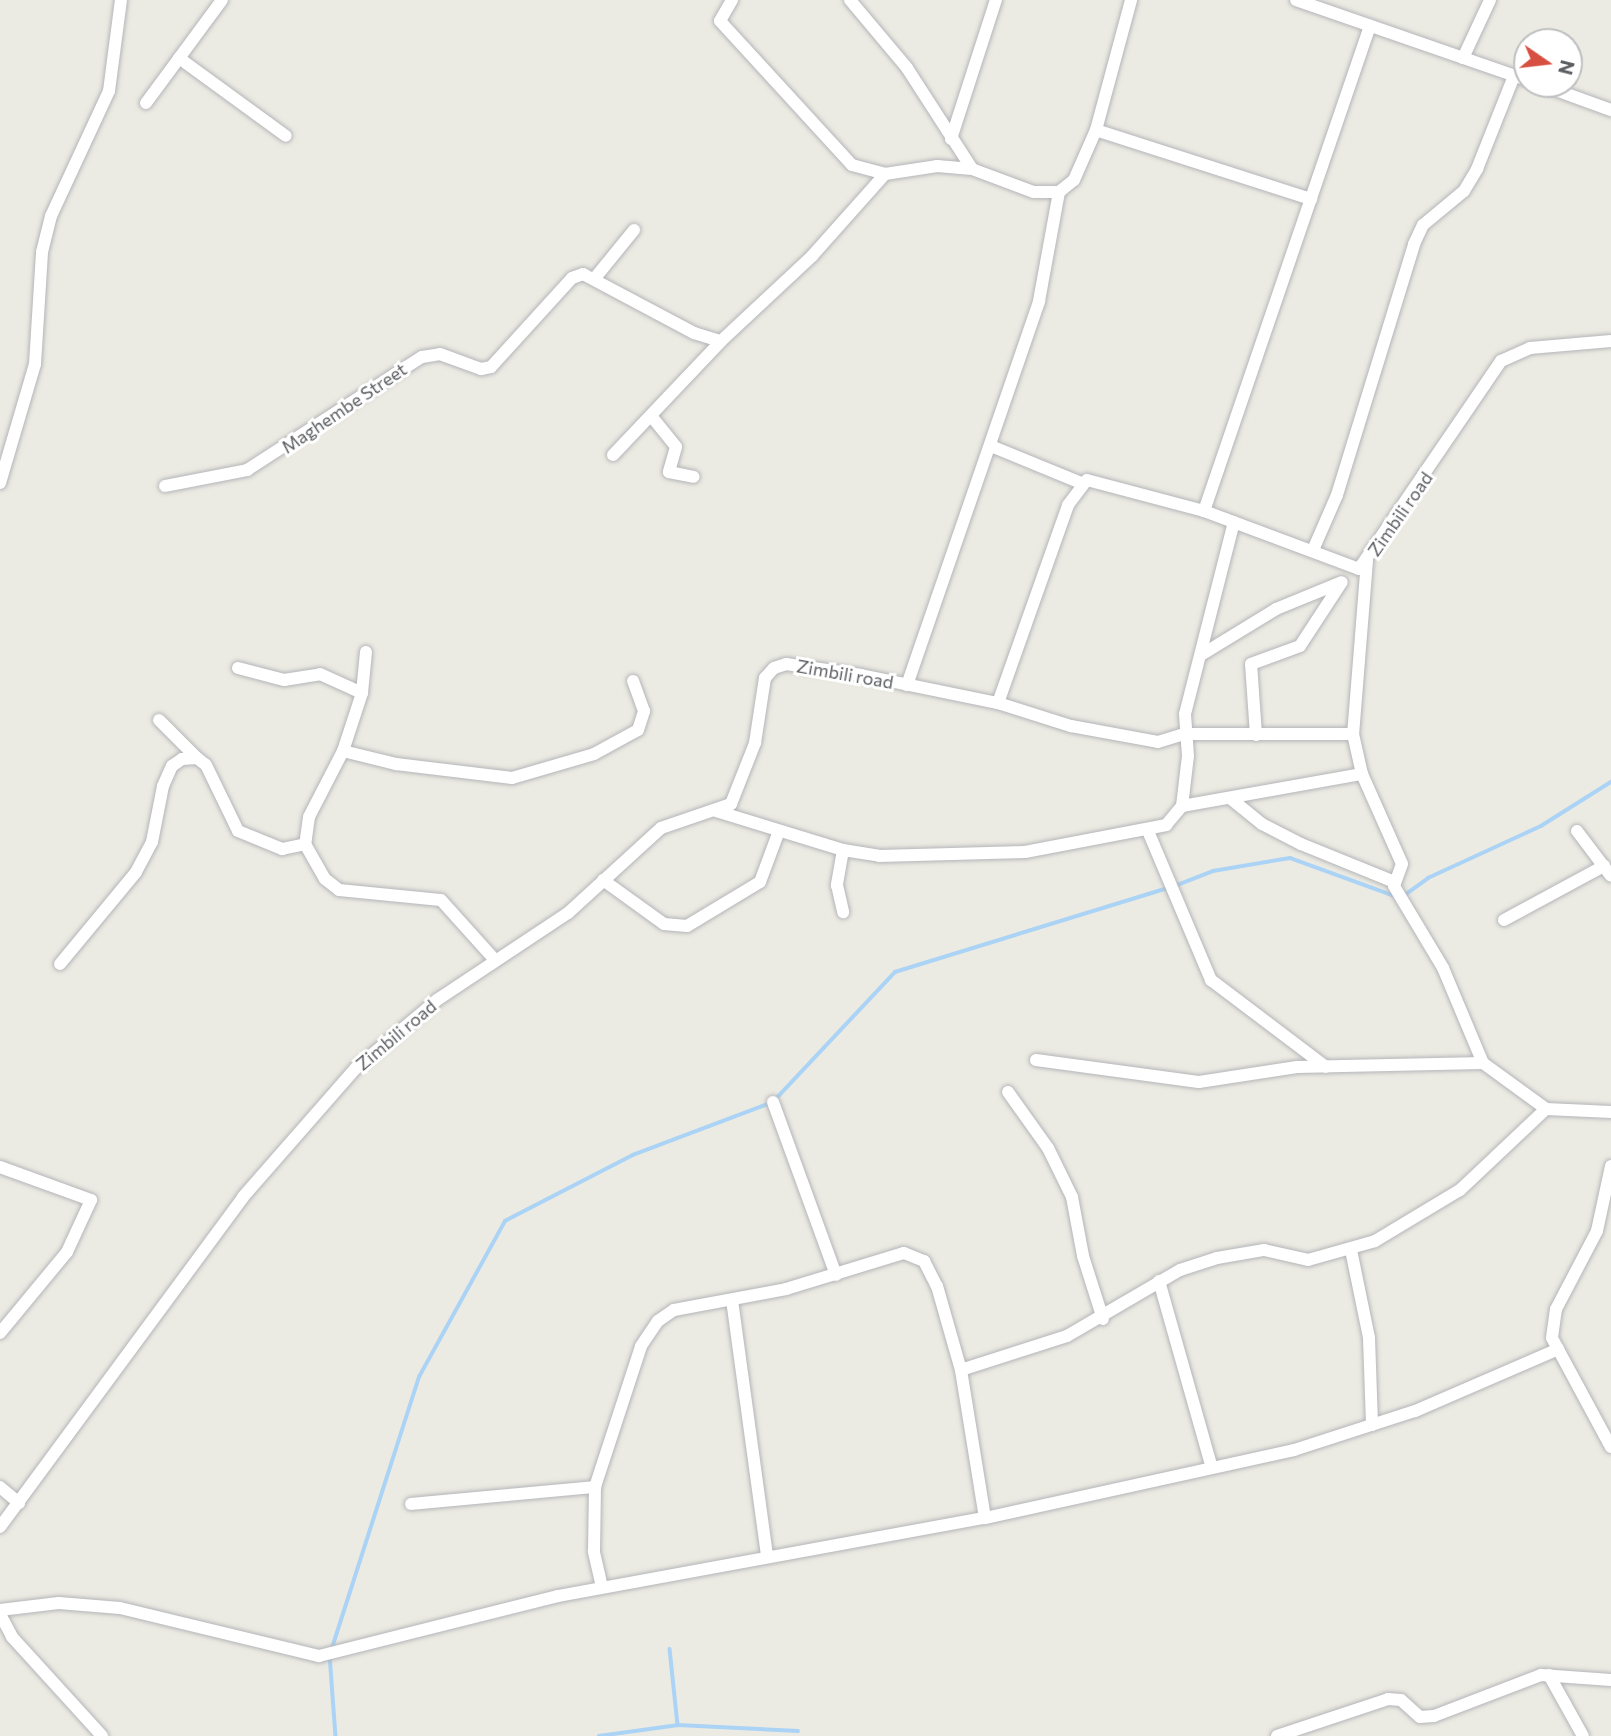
<!DOCTYPE html>
<style>
body{margin:0}
#map{position:relative;width:1611px;height:1736px;overflow:hidden;background:#ecebe3;font-family:Commissioner,sans-serif}
div>[style]{position:absolute}
.stream>*{height:3.5px;margin:-1.75px;padding:0 1.75px;transform-origin:1.75px;border-radius:1.75px;background:#abd3f5}
.roads{filter:drop-shadow(0 0 2px #b4b5b9) drop-shadow(0 0 2px #b4b5b9)}
.street>*{height:12px;margin:-6px;padding:0 6px;transform-origin:6px;border-radius:6px;background:#fff}
span{translate:-50% -50%;white-space:nowrap;text-align:center;line-height:1.15;-webkit-text-stroke:6px #fff;paint-order:stroke}
.street-label{font-size:18px;color:#5c5e62}
.north{position:absolute;left:1513px;top:28px;width:70px;height:70px;box-sizing:border-box;background:#fff;border:2px solid #bebfc0;border-radius:50%;rotate:104deg;font-size:19px;font-weight:700;line-height:28px;text-align:center;color:#5c5e62}
.north::after{content:'';display:block;margin:auto;width:24px;height:32px;background:#d64f40;clip-path:polygon(50% 0,100% 100%,50% 72%,0 100%)}
</style>
<div id="map">
<div class="stream">
<div style="left:1175px;top:886px;width:41px;rotate:-21.5deg"></div>
<div style="left:1213px;top:871px;width:78px;rotate:-9.6deg"></div>
<div style="left:1290px;top:858px;width:112px;rotate:19.9deg"></div>
<div style="left:1405px;top:895px;width:29px;rotate:-36deg"></div>
<div style="left:1428px;top:878px;width:124px;rotate:-24.7deg"></div>
<div style="left:1541px;top:826px;width:83px;rotate:-32.2deg"></div>
<div style="left:332px;top:1648px;width:285px;rotate:-72.2deg"></div>
<div style="left:419px;top:1377px;width:178px;rotate:-61.1deg"></div>
<div style="left:505px;top:1221px;width:144px;rotate:-27.3deg"></div>
<div style="left:633px;top:1155px;width:150px;rotate:-20.7deg"></div>
<div style="left:773px;top:1102px;width:178px;rotate:-46.8deg"></div>
<div style="left:895px;top:972px;width:286px;rotate:-17.1deg"></div>
<div style="left:670px;top:1649px;width:76px;rotate:84deg"></div>
<div style="left:330px;top:1655px;width:81px;rotate:85.8deg"></div>
<div style="left:599px;top:1736px;width:80px;rotate:-7.9deg"></div>
<div style="left:678px;top:1725px;width:120px;rotate:2.9deg"></div>
</div>
<div class="roads">
<div class="street">
<div style="left:732px;top:0;width:24px;rotate:120deg"></div>
<div style="left:720px;top:21px;width:195px;rotate:47.5deg"></div>
<div style="left:852px;top:165px;width:34px;rotate:15deg"></div>
<div style="left:850px;top:0;width:89px;rotate:50deg"></div>
<div style="left:907px;top:68px;width:120px;rotate:57.2deg"></div>
<div style="left:1296px;top:0;width:244px;rotate:19.1deg"></div>
<div style="left:179px;top:58px;width:132px;rotate:36.1deg"></div>
<div style="left:1463px;top:58px;width:64px;rotate:-65deg"></div>
<div style="left:1539px;top:84px;width:77px;rotate:19.9deg"></div>
<div style="left:146px;top:103px;width:128px;rotate:-53.6deg"></div>
<div style="left:1096px;top:130px;width:226px;rotate:17.8deg"></div>
<div style="left:951px;top:139px;width:146px;rotate:-72.1deg"></div>
<div style="left:595px;top:278px;width:62px;rotate:-50.9deg"></div>
<div style="left:652px;top:417px;width:38px;rotate:51deg"></div>
<div style="left:676px;top:447px;width:26px;rotate:106deg"></div>
<div style="left:669px;top:472px;width:25px;rotate:11deg"></div>
<div style="left:991px;top:446px;width:97px;rotate:22.3deg"></div>
<div style="left:613px;top:455px;width:157px;rotate:-46.5deg"></div>
<div style="left:721px;top:341px;width:125px;rotate:-43deg"></div>
<div style="left:812px;top:256px;width:110px;rotate:-48.3deg"></div>
<div style="left:885px;top:174px;width:53px;rotate:-8.7deg"></div>
<div style="left:937px;top:166px;width:35px;rotate:5deg"></div>
<div style="left:972px;top:169px;width:66px;rotate:20.4deg"></div>
<div style="left:1034px;top:192px;width:25px"></div>
<div style="left:1059px;top:192px;width:19px;rotate:-39deg"></div>
<div style="left:1074px;top:180px;width:55px;rotate:-66.3deg"></div>
<div style="left:1096px;top:130px;width:135px;rotate:-74.9deg"></div>
<div style="left:0;top:483px;width:124px;rotate:-73.6deg"></div>
<div style="left:35px;top:364px;width:112px;rotate:-86.4deg"></div>
<div style="left:42px;top:252px;width:37px;rotate:-76deg"></div>
<div style="left:51px;top:216px;width:138px;rotate:-65.1deg"></div>
<div style="left:109px;top:91px;width:92px;rotate:-82.5deg"></div>
<div style="left:165px;top:486px;width:84px;rotate:-11deg"></div>
<div style="left:247px;top:470px;width:208px;rotate:-32.9deg"></div>
<div style="left:422px;top:357px;width:18px;rotate:-9deg"></div>
<div style="left:440px;top:354px;width:44px;rotate:20.1deg"></div>
<div style="left:481px;top:369px;width:10px;rotate:-11deg"></div>
<div style="left:491px;top:367px;width:120px;rotate:-47.7deg"></div>
<div style="left:572px;top:278px;width:12px;rotate:-20deg"></div>
<div style="left:583px;top:274px;width:126px;rotate:28deg"></div>
<div style="left:694px;top:333px;width:28px;rotate:17deg"></div>
<div style="left:1204px;top:511px;width:513px;rotate:-71.11deg"></div>
<div style="left:1313px;top:550px;width:60px;rotate:-66.4deg"></div>
<div style="left:1337px;top:495px;width:263px;rotate:-72.9deg"></div>
<div style="left:1414px;top:244px;width:21px;rotate:-65deg"></div>
<div style="left:1423px;top:225px;width:53px;rotate:-39.7deg"></div>
<div style="left:1464px;top:191px;width:26px;rotate:-59deg"></div>
<div style="left:1477px;top:169px;width:100px;rotate:-68.3deg"></div>
<div style="left:1367px;top:561px;width:174px;rotate:94.6deg"></div>
<div style="left:1353px;top:734px;width:41px;rotate:77.3deg"></div>
<div style="left:1362px;top:774px;width:98px;rotate:66deg"></div>
<div style="left:1402px;top:864px;width:23px;rotate:110deg"></div>
<div style="left:1394px;top:886px;width:96px;rotate:59.1deg"></div>
<div style="left:1443px;top:968px;width:103px;rotate:67.2deg"></div>
<div style="left:366px;top:652px;width:41px;rotate:95.6deg"></div>
<div style="left:362px;top:693px;width:61px;rotate:108.1deg"></div>
<div style="left:343px;top:751px;width:74px;rotate:117.3deg"></div>
<div style="left:309px;top:817px;width:27px;rotate:98deg"></div>
<div style="left:305px;top:844px;width:40px;rotate:60.3deg"></div>
<div style="left:325px;top:879px;width:18px;rotate:38deg"></div>
<div style="left:339px;top:890px;width:102px;rotate:5.6deg"></div>
<div style="left:441px;top:900px;width:81px;rotate:48deg"></div>
<div style="left:1201px;top:655px;width:88px;rotate:-31.5deg"></div>
<div style="left:1276px;top:609px;width:71px;rotate:-22.2deg"></div>
<div style="left:238px;top:668px;width:48px;rotate:14.6deg"></div>
<div style="left:284px;top:680px;width:36px;rotate:-9deg"></div>
<div style="left:320px;top:674px;width:46px;rotate:24.3deg"></div>
<div style="left:907px;top:685px;width:406px;rotate:-71deg"></div>
<div style="left:1039px;top:301px;width:111px;rotate:-79.6deg"></div>
<div style="left:998px;top:703px;width:77px;rotate:17.5deg"></div>
<div style="left:1071px;top:726px;width:88px;rotate:10.4deg"></div>
<div style="left:1158px;top:742px;width:28px;rotate:-17deg"></div>
<div style="left:1185px;top:734px;width:168px"></div>
<div style="left:159px;top:720px;width:54px;rotate:45deg"></div>
<div style="left:1256px;top:735px;width:71px;rotate:-94deg"></div>
<div style="left:1251px;top:664px;width:52px;rotate:-20.2deg"></div>
<div style="left:1300px;top:646px;width:75px;rotate:-56.9deg"></div>
<div style="left:343px;top:751px;width:55px;rotate:13.8deg"></div>
<div style="left:396px;top:764px;width:117px;rotate:6.9deg"></div>
<div style="left:512px;top:778px;width:85px;rotate:-16.3deg"></div>
<div style="left:594px;top:754px;width:50px;rotate:-28.6deg"></div>
<div style="left:638px;top:730px;width:20px;rotate:-72deg"></div>
<div style="left:644px;top:711px;width:32px;rotate:-110deg"></div>
<div style="left:1230px;top:798px;width:41px;rotate:39.1deg"></div>
<div style="left:1262px;top:824px;width:44px;rotate:27.1deg"></div>
<div style="left:1301px;top:844px;width:98px;rotate:22.1deg"></div>
<div style="left:1182px;top:806px;width:183px;rotate:-10.1deg"></div>
<div style="left:716px;top:811px;width:133px;rotate:17.1deg"></div>
<div style="left:843px;top:850px;width:36px;rotate:9deg"></div>
<div style="left:879px;top:856px;width:146px;rotate:-1.6deg"></div>
<div style="left:1025px;top:852px;width:144px;rotate:-10.8deg"></div>
<div style="left:1166px;top:825px;width:25px;rotate:-50deg"></div>
<div style="left:1182px;top:806px;width:50px;rotate:-83.2deg"></div>
<div style="left:1188px;top:756px;width:42px;rotate:-94.1deg"></div>
<div style="left:1185px;top:714px;width:198px;rotate:-75.7deg"></div>
<div style="left:1148px;top:831px;width:162px;rotate:67.1deg"></div>
<div style="left:1211px;top:980px;width:144px;rotate:37.1deg"></div>
<div style="left:1577px;top:831px;width:56px;rotate:52.9deg"></div>
<div style="left:843px;top:850px;width:36px;rotate:100deg"></div>
<div style="left:837px;top:885px;width:28px;rotate:77deg"></div>
<div style="left:603px;top:880px;width:75px;rotate:35.8deg"></div>
<div style="left:664px;top:924px;width:23px;rotate:5deg"></div>
<div style="left:687px;top:926px;width:85px;rotate:-31.1deg"></div>
<div style="left:760px;top:882px;width:54px;rotate:-69.6deg"></div>
<div style="left:1504px;top:920px;width:114px;rotate:-28.4deg"></div>
<div style="left:60px;top:964px;width:119px;rotate:-50.4deg"></div>
<div style="left:136px;top:872px;width:34px;rotate:-62deg"></div>
<div style="left:152px;top:842px;width:57px;rotate:-78.9deg"></div>
<div style="left:163px;top:786px;width:22px;rotate:-66deg"></div>
<div style="left:172px;top:766px;width:12px;rotate:-35deg"></div>
<div style="left:182px;top:759px;width:15px;rotate:-4deg"></div>
<div style="left:197px;top:758px;width:11px;rotate:38deg"></div>
<div style="left:206px;top:765px;width:73px;rotate:64.1deg"></div>
<div style="left:238px;top:831px;width:48px;rotate:22.2deg"></div>
<div style="left:282px;top:849px;width:24px;rotate:-12deg"></div>
<div style="left:1036px;top:1060px;width:164px;rotate:7.7deg"></div>
<div style="left:1199px;top:1082px;width:99px;rotate:-8.7deg"></div>
<div style="left:1297px;top:1067px;width:186px;rotate:-1.2deg"></div>
<div style="left:1483px;top:1063px;width:78px;rotate:36.1deg"></div>
<div style="left:1546px;top:1109px;width:65px;rotate:2.6deg"></div>
<div style="left:1008px;top:1092px;width:69px;rotate:54.5deg"></div>
<div style="left:1048px;top:1148px;width:55px;rotate:63.9deg"></div>
<div style="left:1072px;top:1197px;width:60px;rotate:79.4deg"></div>
<div style="left:1083px;top:1256px;width:66px;rotate:72.4deg"></div>
<div style="left:773px;top:1102px;width:184px;rotate:70deg"></div>
<div style="left:1611px;top:1166px;width:66px;rotate:102.2deg"></div>
<div style="left:1597px;top:1231px;width:88px;rotate:117.7deg"></div>
<div style="left:1556px;top:1309px;width:29px;rotate:98deg"></div>
<div style="left:1552px;top:1338px;width:124px;rotate:61.6deg"></div>
<div style="left:0;top:1167px;width:97px;rotate:19.9deg"></div>
<div style="left:91px;top:1200px;width:57px;rotate:114.8deg"></div>
<div style="left:67px;top:1252px;width:105px;rotate:129.6deg"></div>
<div style="left:1351px;top:1250px;width:90px;rotate:78.4deg"></div>
<div style="left:1369px;top:1338px;width:87px;rotate:88deg"></div>
<div style="left:1159px;top:1281px;width:194px;rotate:74.2deg"></div>
<div style="left:732px;top:1300px;width:259px;rotate:82.2deg"></div>
<div style="left:961px;top:1370px;width:111px;rotate:-17.8deg"></div>
<div style="left:1067px;top:1336px;width:131px;rotate:-30.3deg"></div>
<div style="left:1180px;top:1270px;width:39px;rotate:-18deg"></div>
<div style="left:1217px;top:1258px;width:48px;rotate:-9.7deg"></div>
<div style="left:1264px;top:1250px;width:45px;rotate:12.8deg"></div>
<div style="left:1308px;top:1260px;width:70px;rotate:-15.8deg"></div>
<div style="left:1375px;top:1241px;width:99px;rotate:-31deg"></div>
<div style="left:1460px;top:1190px;width:118px;rotate:-43.3deg"></div>
<div style="left:0;top:1487px;width:25px;rotate:40deg"></div>
<div style="left:411px;top:1504px;width:185px;rotate:-5.3deg"></div>
<div style="left:0;top:1527px;width:410px;rotate:-53.6deg"></div>
<div style="left:243px;top:1197px;width:171px;rotate:-48.8deg"></div>
<div style="left:356px;top:1068px;width:106px;rotate:-40deg"></div>
<div style="left:437px;top:1000px;width:157px;rotate:-33.6deg"></div>
<div style="left:568px;top:913px;width:126px;rotate:-42.4deg"></div>
<div style="left:661px;top:828px;width:74px;rotate:-18.9deg"></div>
<div style="left:731px;top:804px;width:66px;rotate:-68.5deg"></div>
<div style="left:755px;top:743px;width:66px;rotate:-81.3deg"></div>
<div style="left:765px;top:678px;width:13px;rotate:-48deg"></div>
<div style="left:774px;top:668px;width:13px;rotate:-18deg"></div>
<div style="left:786px;top:664px;width:76px;rotate:8.3deg"></div>
<div style="left:861px;top:675px;width:140px;rotate:11.6deg"></div>
<div style="left:998px;top:703px;width:210px;rotate:-70.5deg"></div>
<div style="left:1068px;top:505px;width:31px;rotate:-53deg"></div>
<div style="left:1087px;top:480px;width:121px;rotate:14.8deg"></div>
<div style="left:1204px;top:511px;width:165px;rotate:20.5deg"></div>
<div style="left:1359px;top:569px;width:252px;rotate:-55.7deg"></div>
<div style="left:1501px;top:361px;width:32px;rotate:-24deg"></div>
<div style="left:1530px;top:348px;width:81px;rotate:-4.9deg"></div>
<div style="left:602px;top:1587px;width:37px;rotate:-103deg"></div>
<div style="left:594px;top:1551px;width:64px;rotate:-89.1deg"></div>
<div style="left:595px;top:1487px;width:148px;rotate:-71.9deg"></div>
<div style="left:641px;top:1346px;width:30px;rotate:-56deg"></div>
<div style="left:658px;top:1321px;width:19px;rotate:-35deg"></div>
<div style="left:674px;top:1310px;width:114px;rotate:-10.6deg"></div>
<div style="left:786px;top:1289px;width:123px;rotate:-17deg"></div>
<div style="left:904px;top:1253px;width:22px;rotate:22deg"></div>
<div style="left:924px;top:1261px;width:28px;rotate:63deg"></div>
<div style="left:937px;top:1286px;width:87px;rotate:74.1deg"></div>
<div style="left:961px;top:1370px;width:150px;rotate:80.8deg"></div>
<div style="left:0;top:1610px;width:59px;rotate:-6.8deg"></div>
<div style="left:59px;top:1603px;width:61px;rotate:4.7deg"></div>
<div style="left:120px;top:1608px;width:205px;rotate:13.6deg"></div>
<div style="left:319px;top:1656px;width:246px;rotate:-14.1deg"></div>
<div style="left:558px;top:1596px;width:434px;rotate:-10.4deg"></div>
<div style="left:985px;top:1518px;width:316px;rotate:-12.4deg"></div>
<div style="left:1294px;top:1450px;width:127px;rotate:-17.9deg"></div>
<div style="left:1415px;top:1411px;width:156px;rotate:-23.4deg"></div>
<div style="left:0;top:1614px;width:26px;rotate:62deg"></div>
<div style="left:12px;top:1637px;width:134px;rotate:47.7deg"></div>
<div style="left:1549px;top:1675px;width:70px;rotate:60.9deg"></div>
<div style="left:1277px;top:1736px;width:117px;rotate:-18.4deg"></div>
<div style="left:1388px;top:1699px;width:13px;rotate:4deg"></div>
<div style="left:1401px;top:1700px;width:25px;rotate:42deg"></div>
<div style="left:1420px;top:1717px;width:14px;rotate:-4deg"></div>
<div style="left:1434px;top:1716px;width:115px;rotate:-21deg"></div>
<div style="left:1541px;top:1675px;width:70px;rotate:4.1deg"></div>
</div>
</div>
<div class="street-label">
<span style="left:344px;top:408px;rotate:-34deg">Maghembe Street</span>
<span style="left:1400px;top:514px;rotate:-55deg">Zimbili road</span>
<span style="left:845px;top:674px;rotate:10deg">Zimbili road</span>
<span style="left:396px;top:1035px;rotate:-40deg">Zimbili road</span>
</div>
<div class="north">N</div>
</div>
